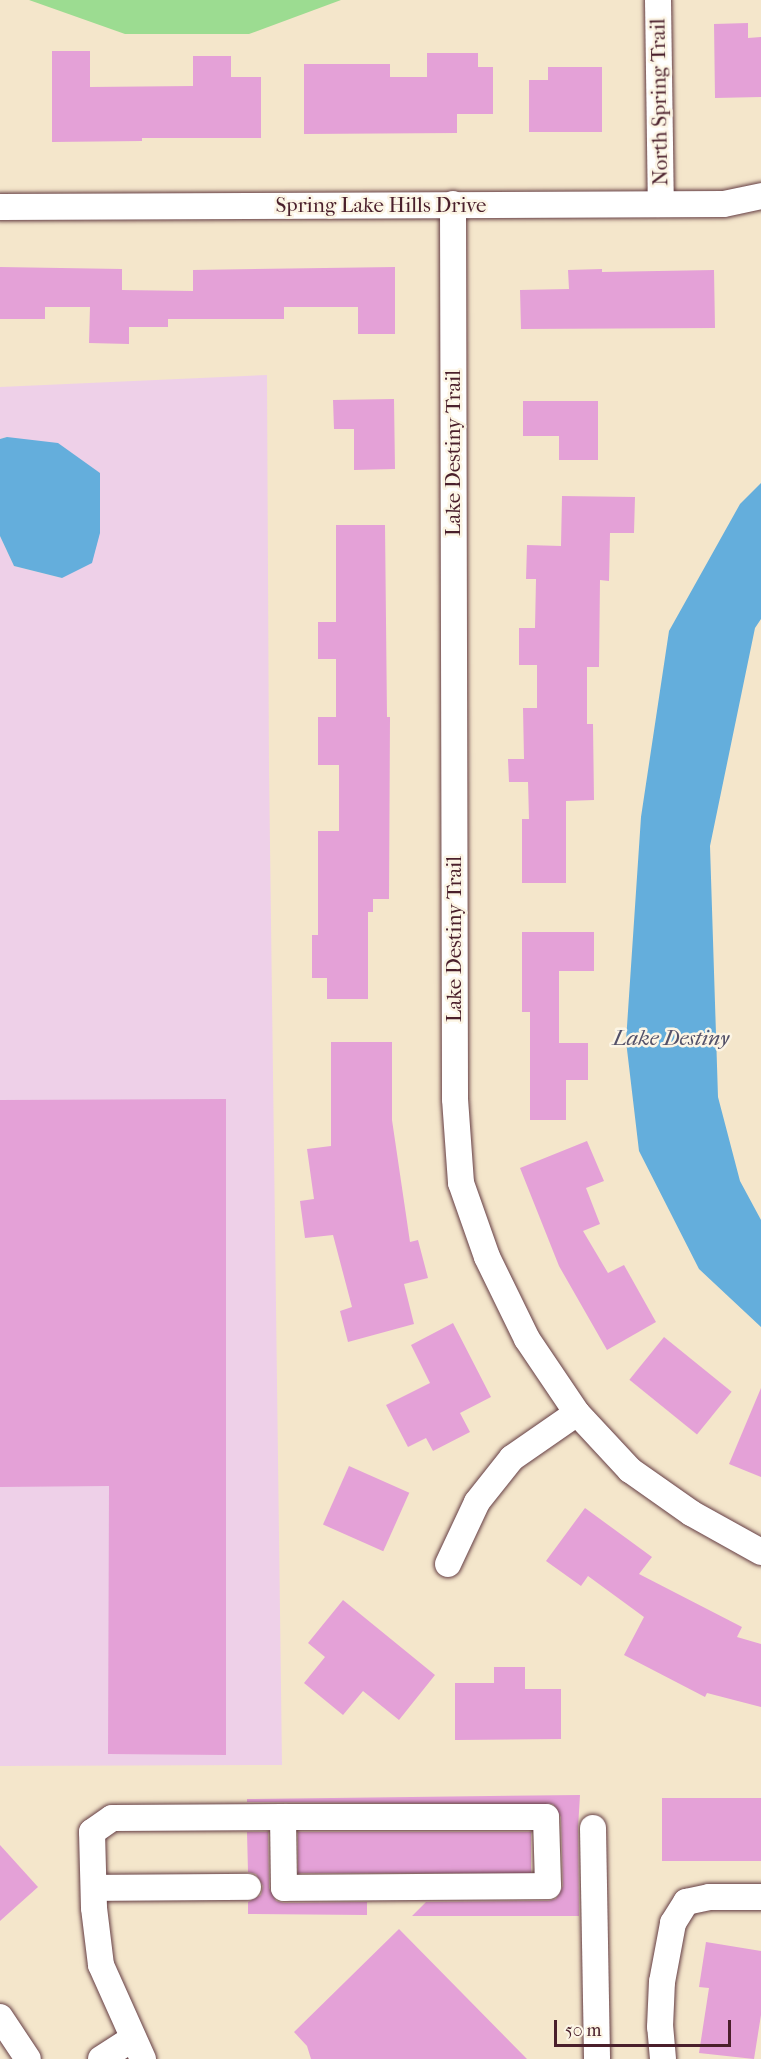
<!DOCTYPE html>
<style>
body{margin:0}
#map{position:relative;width:761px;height:2059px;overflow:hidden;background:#f4e6cb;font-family:"IM FELL French Canon",serif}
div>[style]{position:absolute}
.built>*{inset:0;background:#eed0e8}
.green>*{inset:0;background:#9cdc91}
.water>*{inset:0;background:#64aedc}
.building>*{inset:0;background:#e4a1d7;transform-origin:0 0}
.roads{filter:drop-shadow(0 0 2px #643d43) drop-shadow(0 0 2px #643d43)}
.minor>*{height:26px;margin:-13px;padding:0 13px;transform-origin:13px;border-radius:13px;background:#fff}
span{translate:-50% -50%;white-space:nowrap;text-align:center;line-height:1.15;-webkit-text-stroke:5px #fcf5e5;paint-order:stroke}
.street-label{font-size:21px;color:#4a1f2b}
.water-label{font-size:22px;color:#535169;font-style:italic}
.scale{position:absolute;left:554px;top:2020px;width:177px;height:27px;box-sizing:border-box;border:3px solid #4a1f2b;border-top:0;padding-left:8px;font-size:18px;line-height:21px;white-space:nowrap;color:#4a1f2b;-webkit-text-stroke:4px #fcf5e5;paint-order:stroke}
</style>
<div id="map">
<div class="built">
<div style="clip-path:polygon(267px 375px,269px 768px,282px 1765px,0 1766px,0 536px,14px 566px,62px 578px,100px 473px,7px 437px,0 439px,0 387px)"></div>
</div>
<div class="green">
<div style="clip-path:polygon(29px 0,341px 0,249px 34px,125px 34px)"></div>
</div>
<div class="water">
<div style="clip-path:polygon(7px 437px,58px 443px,100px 473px,100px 533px,92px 563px,62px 578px,14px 566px,0 536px,0 439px)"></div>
<div style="clip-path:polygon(761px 483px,761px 619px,755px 628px,710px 846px,718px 1097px,740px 1181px,761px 1220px,761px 1327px,699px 1269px,639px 1151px,626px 1041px,641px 817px,669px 631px,740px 504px)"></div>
</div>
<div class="building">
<div style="clip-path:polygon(748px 23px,748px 38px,761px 37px,761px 97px,715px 98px,714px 24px)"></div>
<div style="clip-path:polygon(52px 51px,90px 51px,90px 87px,193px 86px,193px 56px,231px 56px,231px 77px,261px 77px,261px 138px,142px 138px,142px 141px,52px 142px)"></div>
<div style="clip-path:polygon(427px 53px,478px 53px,478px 67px,493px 67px,493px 114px,457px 114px,457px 133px,304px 134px,304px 64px,390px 64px,390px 77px,427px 77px)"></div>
<div style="clip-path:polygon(548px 67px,602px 67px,602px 132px,529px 132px,529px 80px,548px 80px)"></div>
<div style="clip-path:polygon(0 267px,122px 269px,122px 290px,193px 291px,193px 270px,395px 267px,395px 334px,358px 334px,358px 307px,284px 307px,284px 319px,168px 319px,168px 327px,129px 327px,129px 344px,89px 343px,90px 307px,45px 307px,45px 319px,0 319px)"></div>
<div style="clip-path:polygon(602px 269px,602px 272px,714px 270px,715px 328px,521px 329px,520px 290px,569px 289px,568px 270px)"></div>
<div style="clip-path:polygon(394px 399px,395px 469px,354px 470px,354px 429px,334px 429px,333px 400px)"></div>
<div style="clip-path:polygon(523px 401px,598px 401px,598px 460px,559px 460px,559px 436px,523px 436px)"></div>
<div style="clip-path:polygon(562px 496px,635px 497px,634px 533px,610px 533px,609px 581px,600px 580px,599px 667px,587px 667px,587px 724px,593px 724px,594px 800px,566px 801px,566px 883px,522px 883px,522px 819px,529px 819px,528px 782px,509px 782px,508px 759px,524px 759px,523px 708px,537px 708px,537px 665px,519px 665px,519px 628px,535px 628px,536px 579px,526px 579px,527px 545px,561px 546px)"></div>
<div style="clip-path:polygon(336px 525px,385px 525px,387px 717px,390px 717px,389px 899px,373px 899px,373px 912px,368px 912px,368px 999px,327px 999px,327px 978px,312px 978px,312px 935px,318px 935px,318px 831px,339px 831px,339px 765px,318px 765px,318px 717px,336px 717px,336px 659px,318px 659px,318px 622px,336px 622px)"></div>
<div style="clip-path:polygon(522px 932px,594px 932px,594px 971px,559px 971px,559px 1043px,588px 1043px,588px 1080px,566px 1080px,566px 1120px,530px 1120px,530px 1012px,522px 1012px)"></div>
<div style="clip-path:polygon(331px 1042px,392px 1042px,392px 1120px,410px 1242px,418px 1240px,428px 1278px,404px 1284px,414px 1324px,348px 1342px,340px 1311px,352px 1307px,333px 1235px,305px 1238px,300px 1201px,314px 1199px,307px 1149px,331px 1146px)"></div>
<div style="clip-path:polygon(226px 1099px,226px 1755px,108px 1754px,109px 1486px,0 1487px,0 1100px)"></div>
<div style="clip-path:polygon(587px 1141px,604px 1181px,586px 1188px,600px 1224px,583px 1231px,608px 1273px,624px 1265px,656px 1322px,607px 1350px,559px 1266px,520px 1168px)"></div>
<div style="clip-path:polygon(453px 1323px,491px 1397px,460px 1413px,470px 1432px,433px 1451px,426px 1438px,408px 1447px,386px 1405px,430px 1383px,411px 1345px)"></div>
<div style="left:664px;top:1337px;width:87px;height:55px;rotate:39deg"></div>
<div style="clip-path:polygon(761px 1388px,761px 1477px,729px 1464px)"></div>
<div style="left:349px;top:1466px;width:66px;height:64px;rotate:24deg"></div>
<div style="clip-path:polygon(585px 1508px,652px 1557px,639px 1574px,742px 1627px,737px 1637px,761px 1644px,761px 1707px,707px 1693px,705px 1697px,624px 1655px,644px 1617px,588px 1576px,581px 1586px,546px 1561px)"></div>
<div style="clip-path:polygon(343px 1600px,435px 1675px,399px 1720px,363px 1691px,343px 1715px,304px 1683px,325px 1657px,308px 1643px)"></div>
<div style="clip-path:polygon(494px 1667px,525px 1667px,525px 1689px,561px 1689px,561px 1739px,455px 1740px,455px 1683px,494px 1683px)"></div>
<div style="clip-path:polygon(580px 1795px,578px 1828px,579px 1916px,412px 1916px,426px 1902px,548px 1901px,556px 1899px,563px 1886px,561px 1817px,553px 1804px,247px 1802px,247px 1799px)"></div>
<div style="left:662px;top:1798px;width:99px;height:63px"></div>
<div style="clip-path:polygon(247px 1832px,268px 1832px,269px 1888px,276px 1901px,284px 1903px,367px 1902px,367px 1915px,248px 1914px,248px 1902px,261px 1895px,263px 1886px,256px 1874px,248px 1872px)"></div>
<div style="left:298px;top:1832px;width:233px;height:41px"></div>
<div style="clip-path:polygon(0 1845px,38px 1887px,0 1921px)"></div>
<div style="clip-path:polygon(399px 1929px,527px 2059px,311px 2059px,307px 2046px,294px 2032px)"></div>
<div style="clip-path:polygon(706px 1942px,761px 1951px,761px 2015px,754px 2059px,699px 2053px,709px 1988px,699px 1987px)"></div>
</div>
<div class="roads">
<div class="minor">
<div style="left:658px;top:0;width:204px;rotate:89.2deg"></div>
<div style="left:453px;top:204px;width:895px;rotate:89.87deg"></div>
<div style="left:455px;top:1099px;width:84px;rotate:85.9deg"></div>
<div style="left:461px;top:1183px;width:78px;rotate:70.6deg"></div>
<div style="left:487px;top:1257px;width:91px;rotate:64deg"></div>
<div style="left:527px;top:1339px;width:89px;rotate:56deg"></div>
<div style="left:577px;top:1413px;width:78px;rotate:47.1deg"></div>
<div style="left:630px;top:1470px;width:75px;rotate:35.2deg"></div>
<div style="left:691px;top:1513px;width:80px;rotate:29.1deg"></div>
<div style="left:0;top:207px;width:724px;rotate:-0.24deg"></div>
<div style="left:724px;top:204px;width:38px;rotate:-12deg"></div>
<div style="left:448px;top:1564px;width:68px;rotate:-64.9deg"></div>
<div style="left:477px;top:1502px;width:56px;rotate:-51.5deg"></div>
<div style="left:512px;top:1458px;width:79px;rotate:-34.7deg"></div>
<div style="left:593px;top:1828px;width:231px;rotate:89deg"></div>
<div style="left:94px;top:1888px;width:154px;rotate:-0.4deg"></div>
<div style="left:0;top:2017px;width:50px;rotate:56.3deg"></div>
<div style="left:101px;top:2059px;width:38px;rotate:-33deg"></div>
<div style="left:143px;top:2059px;width:103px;rotate:-114.1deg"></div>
<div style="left:101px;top:1965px;width:57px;rotate:-97deg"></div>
<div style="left:94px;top:1908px;width:76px;rotate:-91.5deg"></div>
<div style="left:92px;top:1832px;width:24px;rotate:-35deg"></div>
<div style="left:112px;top:1818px;width:171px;rotate:-0.3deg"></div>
<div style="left:283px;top:1817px;width:263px"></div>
<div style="left:546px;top:1817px;width:69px;rotate:88.3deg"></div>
<div style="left:548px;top:1886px;width:264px;rotate:179.6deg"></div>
<div style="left:284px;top:1888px;width:71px;rotate:-90.8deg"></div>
<div style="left:663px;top:2059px;width:32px;rotate:-95deg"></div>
<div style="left:660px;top:2027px;width:45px;rotate:-87.5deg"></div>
<div style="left:662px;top:1982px;width:60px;rotate:-79.4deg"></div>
<div style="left:673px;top:1923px;width:25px;rotate:-58deg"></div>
<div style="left:686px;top:1902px;width:24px;rotate:-12deg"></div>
<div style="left:709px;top:1897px;width:52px"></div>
</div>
</div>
<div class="street-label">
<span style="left:659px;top:102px;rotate:-91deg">North Spring Trail</span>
<span style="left:381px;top:205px">Spring Lake Hills Drive</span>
<span style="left:453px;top:453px;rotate:-90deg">Lake Destiny Trail</span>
<span style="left:454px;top:939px;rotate:-90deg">Lake Destiny Trail</span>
</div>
<div class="water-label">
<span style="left:671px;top:1039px">Lake Destiny</span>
</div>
<div class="scale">50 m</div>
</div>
